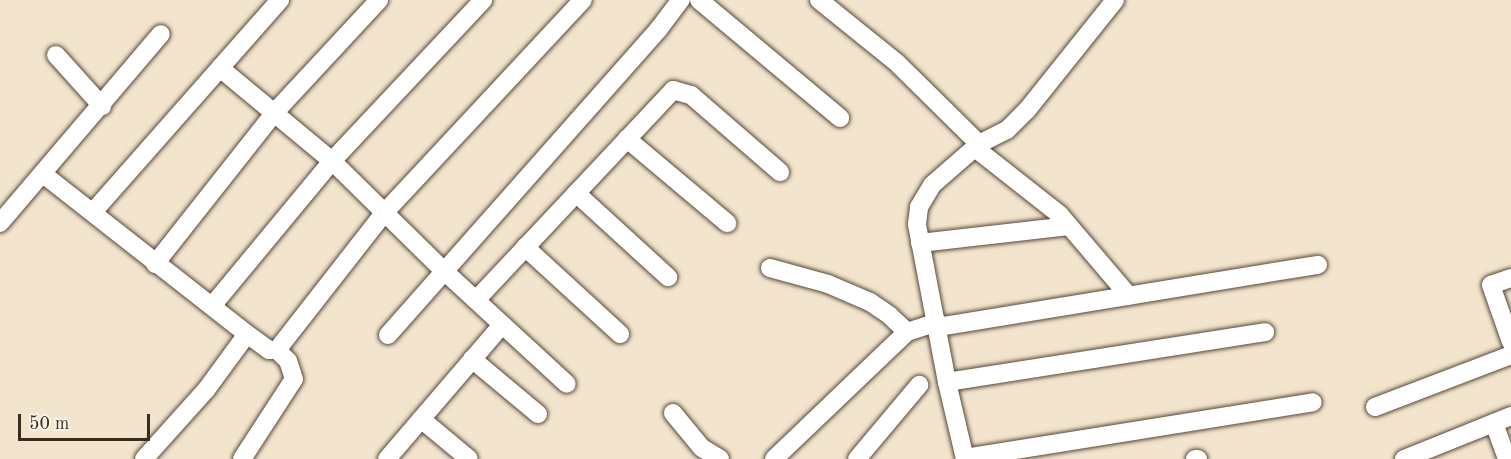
<!DOCTYPE html>
<style>
body{margin:0}
#map{position:relative;width:1511px;height:459px;overflow:hidden;background:#f3e5cd;font-family:"Old Standard TT",serif}
div>[style]{position:absolute}
.roads{filter:drop-shadow(0 0 2px #574638) drop-shadow(0 0 2px #574638)}
.minor>*{height:18px;margin:-9px;padding:0 9px;transform-origin:9px;border-radius:9px;background:#fff}
span{translate:-50% -50%;white-space:nowrap;text-align:center;line-height:1.15;-webkit-text-stroke:5px #f7f3e8;paint-order:stroke}
.scale{position:absolute;left:18px;top:414px;width:132px;height:27px;box-sizing:border-box;border:3px solid #3b2a1e;border-top:0;padding-left:8px;font-size:18px;line-height:21px;white-space:nowrap;color:#3b2a1e;-webkit-text-stroke:4px #f7f3e8;paint-order:stroke}
</style>
<div id="map">
<div class="roads">
<div class="minor">
<div style="left:699px;top:0;width:184px;rotate:39.9deg"></div>
<div style="left:819px;top:0;width:100px;rotate:38.9deg"></div>
<div style="left:897px;top:63px;width:115px;rotate:44.6deg"></div>
<div style="left:56px;top:55px;width:69px;rotate:48deg"></div>
<div style="left:220px;top:68px;width:146px;rotate:39.7deg"></div>
<div style="left:332px;top:161px;width:156px;rotate:44.5deg"></div>
<div style="left:443px;top:270px;width:168px;rotate:42.6deg"></div>
<div style="left:627px;top:139px;width:131px;rotate:40deg"></div>
<div style="left:975px;top:148px;width:108px;rotate:38.2deg"></div>
<div style="left:1060px;top:215px;width:106px;rotate:49.6deg"></div>
<div style="left:43px;top:174px;width:259px;rotate:38.1deg"></div>
<div style="left:247px;top:334px;width:27px;rotate:36deg"></div>
<div style="left:269px;top:350px;width:8px"></div>
<div style="left:277px;top:350px;width:175px;rotate:-52deg"></div>
<div style="left:385px;top:212px;width:290px;rotate:-47deg"></div>
<div style="left:576px;top:193px;width:125px;rotate:42.4deg"></div>
<div style="left:93px;top:212px;width:283px;rotate:-48.6deg"></div>
<div style="left:0;top:223px;width:248px;rotate:-49.6deg"></div>
<div style="left:920px;top:243px;width:150px;rotate:-6.5deg"></div>
<div style="left:525px;top:247px;width:129px;rotate:42.5deg"></div>
<div style="left:155px;top:264px;width:194px;rotate:-51.7deg"></div>
<div style="left:275px;top:112px;width:153px;rotate:-47.1deg"></div>
<div style="left:770px;top:268px;width:60px;rotate:15.4deg"></div>
<div style="left:828px;top:284px;width:46px;rotate:23.2deg"></div>
<div style="left:870px;top:302px;width:23px;rotate:34deg"></div>
<div style="left:889px;top:315px;width:25px;rotate:43deg"></div>
<div style="left:1511px;top:278px;width:21px;rotate:161deg"></div>
<div style="left:1491px;top:285px;width:60px;rotate:70.7deg"></div>
<div style="left:476px;top:300px;width:288px;rotate:-46.8deg"></div>
<div style="left:673px;top:90px;width:19px;rotate:16deg"></div>
<div style="left:691px;top:95px;width:118px;rotate:40.9deg"></div>
<div style="left:212px;top:306px;width:188px;rotate:-50.4deg"></div>
<div style="left:332px;top:161px;width:221px;rotate:-46.8deg"></div>
<div style="left:938px;top:327px;width:385px;rotate:-9.3deg"></div>
<div style="left:388px;top:335px;width:407px;rotate:-48.5deg"></div>
<div style="left:658px;top:30px;width:38px;rotate:-53deg"></div>
<div style="left:472px;top:359px;width:86px;rotate:39.8deg"></div>
<div style="left:947px;top:382px;width:322px;rotate:-8.9deg"></div>
<div style="left:1375px;top:407px;width:146px;rotate:-20.9deg"></div>
<div style="left:673px;top:413px;width:45px;rotate:50.4deg"></div>
<div style="left:702px;top:448px;width:21px;rotate:31deg"></div>
<div style="left:421px;top:419px;width:62px;rotate:39.8deg"></div>
<div style="left:1494px;top:423px;width:38px;rotate:70deg"></div>
<div style="left:965px;top:458px;width:352px;rotate:-9.1deg"></div>
<div style="left:144px;top:459px;width:93px;rotate:-48.1deg"></div>
<div style="left:206px;top:390px;width:69px;rotate:-53.8deg"></div>
<div style="left:242px;top:459px;width:95px;rotate:-57deg"></div>
<div style="left:294px;top:379px;width:19px;rotate:-108deg"></div>
<div style="left:288px;top:361px;width:16px;rotate:-135deg"></div>
<div style="left:387px;top:459px;width:177px;rotate:-49.4deg"></div>
<div style="left:774px;top:459px;width:184px;rotate:-43.7deg"></div>
<div style="left:907px;top:332px;width:32px;rotate:-18deg"></div>
<div style="left:857px;top:459px;width:97px;rotate:-50deg"></div>
<div style="left:965px;top:459px;width:79px;rotate:-103.2deg"></div>
<div style="left:947px;top:382px;width:161px;rotate:-100.8deg"></div>
<div style="left:917px;top:224px;width:17px;rotate:-83deg"></div>
<div style="left:919px;top:207px;width:26px;rotate:-59deg"></div>
<div style="left:932px;top:185px;width:62px;rotate:-41.1deg"></div>
<div style="left:979px;top:144px;width:31px;rotate:-27deg"></div>
<div style="left:1007px;top:130px;width:28px;rotate:-45deg"></div>
<div style="left:1027px;top:110px;width:141px;rotate:-51.3deg"></div>
<div style="left:1195px;top:459px;width:3px"></div>
<div style="left:1404px;top:459px;width:115px;rotate:-21.9deg"></div>
</div>
</div>
<div class="scale">50 m</div>
</div>
